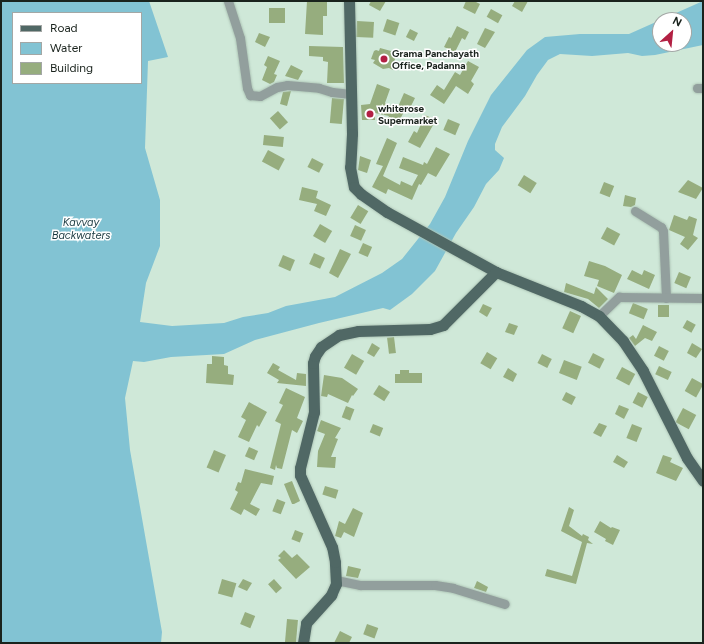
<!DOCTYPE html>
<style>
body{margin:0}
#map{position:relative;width:704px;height:644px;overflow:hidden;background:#cfe8d8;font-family:Figtree,sans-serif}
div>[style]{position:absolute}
.water>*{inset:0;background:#82c3d3}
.building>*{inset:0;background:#96ad7e;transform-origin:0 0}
.roads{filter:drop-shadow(0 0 1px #aec5b6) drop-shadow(0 0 1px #aec5b6)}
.minor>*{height:9px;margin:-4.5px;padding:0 4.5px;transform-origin:4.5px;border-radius:4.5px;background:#929f9d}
.major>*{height:11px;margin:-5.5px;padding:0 5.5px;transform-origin:5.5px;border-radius:5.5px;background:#506865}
.dots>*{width:11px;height:11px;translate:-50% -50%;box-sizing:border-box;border:2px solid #fff;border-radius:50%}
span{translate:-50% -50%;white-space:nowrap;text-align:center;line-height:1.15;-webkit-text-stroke:3px #fff;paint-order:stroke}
.poi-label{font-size:10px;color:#1a231d;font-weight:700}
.left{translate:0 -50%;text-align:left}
.water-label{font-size:11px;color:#18383f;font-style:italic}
.frame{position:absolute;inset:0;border:2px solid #1a231d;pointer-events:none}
.legend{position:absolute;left:12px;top:12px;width:130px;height:72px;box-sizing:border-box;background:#fff;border:1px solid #a3a7a5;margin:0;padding:5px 7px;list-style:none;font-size:12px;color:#1a231d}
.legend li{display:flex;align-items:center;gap:8px;height:20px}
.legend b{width:20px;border:1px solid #a3a7a5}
.north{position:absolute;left:652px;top:12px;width:40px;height:40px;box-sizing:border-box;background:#fff;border:1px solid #a3a7a5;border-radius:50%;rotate:27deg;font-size:11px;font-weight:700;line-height:16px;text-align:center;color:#1a231d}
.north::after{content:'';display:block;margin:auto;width:14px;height:18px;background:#b22043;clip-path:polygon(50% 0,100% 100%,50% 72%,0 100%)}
</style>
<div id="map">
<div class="water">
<div style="clip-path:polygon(evenodd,1px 1px,149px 1px,168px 57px,148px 61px,145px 148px,160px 200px,160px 246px,146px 283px,140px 322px,172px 326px,224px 323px,243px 317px,268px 313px,286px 306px,335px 297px,382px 273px,402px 259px,430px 224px,445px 197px,468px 141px,491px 95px,527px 50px,545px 37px,580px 34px,629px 34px,703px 1px,703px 45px,655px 55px,642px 56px,628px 53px,592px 56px,560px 54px,548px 60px,537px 75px,525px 96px,502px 127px,495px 144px,495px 150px,504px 158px,499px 170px,486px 184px,474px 207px,456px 233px,435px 271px,412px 294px,390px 310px,383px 308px,319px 323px,255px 340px,224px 354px,171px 357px,144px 362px,133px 361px,125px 398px,130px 450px,162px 632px,161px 643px,1px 643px,1px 1px,13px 13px,141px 13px,141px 83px,13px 83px,13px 13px,1px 1px,660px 20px,684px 20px,684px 44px,660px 44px,660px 20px)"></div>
</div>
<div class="building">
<div style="clip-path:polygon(307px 1px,327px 2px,327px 16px,323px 16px,323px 35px,305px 34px)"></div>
<div style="clip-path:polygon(371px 1px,386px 1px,380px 11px,369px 5px)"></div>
<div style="clip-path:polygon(466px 1px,474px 1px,480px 4px,475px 14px,463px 8px)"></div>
<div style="clip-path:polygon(515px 1px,528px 1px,522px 12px,512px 6px)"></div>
<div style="left:269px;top:8px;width:16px;height:15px"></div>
<div style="left:491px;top:9px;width:13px;height:9px;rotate:29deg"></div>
<div style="left:387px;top:19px;width:13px;height:13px;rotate:18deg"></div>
<div style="left:357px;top:21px;width:17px;height:16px;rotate:3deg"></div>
<div style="clip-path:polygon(457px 26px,469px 32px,465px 40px,462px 38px,455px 52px,444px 47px,449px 37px,451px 38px)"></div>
<div style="clip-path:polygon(485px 28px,495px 32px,485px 48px,477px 44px)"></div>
<div style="left:410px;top:29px;width:9px;height:9px;rotate:27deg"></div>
<div style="clip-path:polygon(259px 33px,270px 37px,265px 47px,255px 42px)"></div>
<div style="clip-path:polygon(309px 46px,343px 47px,344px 83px,327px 83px,328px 62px,323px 61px,323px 57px,309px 56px)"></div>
<div style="clip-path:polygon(380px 48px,391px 51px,390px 53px,396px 56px,394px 62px,396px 63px,393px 70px,389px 68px,383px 69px,373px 63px,375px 60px,371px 59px,374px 51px,376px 50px,379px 51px)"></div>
<div style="clip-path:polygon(268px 56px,280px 61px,274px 74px,277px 75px,274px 82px,270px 84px,262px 80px,267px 67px,264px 65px)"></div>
<div style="clip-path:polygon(468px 61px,479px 67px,471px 81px,474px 84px,468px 94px,456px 86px,444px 104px,430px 95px,437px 85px,444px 90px,455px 72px,460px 75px)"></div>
<div style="clip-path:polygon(291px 65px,303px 71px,298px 80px,285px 76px)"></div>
<div style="clip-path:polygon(377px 84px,390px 89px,385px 103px,397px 109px,404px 93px,415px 98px,410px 108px,407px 106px,397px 125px,387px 120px,389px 116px,375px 113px,375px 120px,362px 120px,361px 105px,370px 104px)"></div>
<div style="clip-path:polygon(291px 91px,287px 106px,280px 104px,283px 92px)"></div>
<div style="left:332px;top:98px;width:12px;height:25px;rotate:5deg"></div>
<div style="left:278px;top:111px;width:15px;height:11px;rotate:48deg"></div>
<div style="clip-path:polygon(425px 115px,436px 120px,420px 148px,408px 142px,414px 131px,417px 133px)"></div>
<div style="left:448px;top:119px;width:13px;height:12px;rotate:23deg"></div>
<div style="left:264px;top:135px;width:20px;height:10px;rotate:6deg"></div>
<div style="clip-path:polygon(387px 138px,397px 143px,383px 176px,400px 185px,401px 181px,412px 186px,418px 175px,399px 168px,403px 157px,423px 165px,424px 162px,427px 164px,436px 147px,450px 154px,436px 177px,428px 173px,421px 185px,419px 184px,412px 200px,388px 189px,386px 194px,372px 187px,383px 166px,376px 164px)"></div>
<div style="left:268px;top:150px;width:19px;height:13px;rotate:28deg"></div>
<div style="clip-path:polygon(360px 156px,371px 160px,367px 173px,358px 170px)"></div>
<div style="left:312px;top:158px;width:13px;height:10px;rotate:27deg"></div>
<div style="left:524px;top:175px;width:15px;height:12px;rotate:32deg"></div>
<div style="clip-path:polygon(688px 180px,703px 188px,696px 199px,678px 192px)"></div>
<div style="left:604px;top:182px;width:11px;height:12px;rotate:22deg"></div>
<div style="clip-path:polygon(302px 187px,318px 191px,316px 198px,331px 205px,326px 216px,314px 211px,317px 204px,299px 200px)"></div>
<div style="clip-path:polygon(625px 195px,636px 198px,635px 205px,631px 207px,623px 206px)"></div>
<div style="left:358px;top:205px;width:12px;height:15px;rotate:31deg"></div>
<div style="clip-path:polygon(674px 215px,687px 220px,689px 216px,697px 219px,693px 235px,698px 238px,688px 250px,680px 244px,685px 237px,669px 230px)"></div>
<div style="left:320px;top:224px;width:14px;height:14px;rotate:30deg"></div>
<div style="left:355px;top:225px;width:12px;height:12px;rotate:24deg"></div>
<div style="left:607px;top:227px;width:15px;height:13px;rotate:28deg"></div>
<div style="left:363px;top:243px;width:10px;height:11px;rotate:24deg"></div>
<div style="clip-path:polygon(340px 249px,351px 254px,338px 278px,329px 273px)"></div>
<div style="left:314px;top:253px;width:12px;height:12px;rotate:24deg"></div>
<div style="left:283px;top:255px;width:13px;height:12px;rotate:23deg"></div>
<div style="clip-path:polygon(589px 261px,605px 266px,622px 275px,614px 293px,597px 286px,599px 280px,584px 276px)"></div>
<div style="clip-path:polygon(632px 270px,642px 275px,644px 270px,655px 275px,649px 289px,627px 279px)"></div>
<div style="left:679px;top:272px;width:13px;height:12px;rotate:23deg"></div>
<div style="clip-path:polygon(566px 283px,594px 294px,596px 287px,608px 299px,599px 308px,588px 299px,564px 292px)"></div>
<div style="left:633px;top:303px;width:16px;height:11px;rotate:22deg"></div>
<div style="clip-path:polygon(483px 304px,492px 308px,487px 317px,479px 312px)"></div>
<div style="left:658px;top:305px;width:11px;height:12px"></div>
<div style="left:570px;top:311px;width:12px;height:19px;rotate:24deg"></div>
<div style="left:687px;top:320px;width:10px;height:9px;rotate:29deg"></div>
<div style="clip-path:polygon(509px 323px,518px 326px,514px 335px,505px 332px)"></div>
<div style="clip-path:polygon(643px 325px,657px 332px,652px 341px,645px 338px,635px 346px,629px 338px,633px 335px,636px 339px)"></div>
<div style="left:394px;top:337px;width:16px;height:7px;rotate:83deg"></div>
<div style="clip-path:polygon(372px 343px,380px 348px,374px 357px,367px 353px)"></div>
<div style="clip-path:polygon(692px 343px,702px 349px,696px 358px,687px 353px)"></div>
<div style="left:659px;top:346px;width:11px;height:11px;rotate:27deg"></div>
<div style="left:487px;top:352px;width:12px;height:13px;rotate:31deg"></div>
<div style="left:593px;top:353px;width:13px;height:11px;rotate:27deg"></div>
<div style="left:352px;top:354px;width:14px;height:16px;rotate:30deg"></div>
<div style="left:542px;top:354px;width:11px;height:10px;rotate:27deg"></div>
<div style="clip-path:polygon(212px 356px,224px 357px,224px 365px,228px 366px,228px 374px,234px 375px,233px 385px,206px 383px,207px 364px,212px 364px)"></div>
<div style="left:564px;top:360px;width:19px;height:14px;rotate:21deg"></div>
<div style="clip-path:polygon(273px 363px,280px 367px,278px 370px,296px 380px,297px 373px,306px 374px,306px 386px,277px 383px,279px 380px,267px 373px)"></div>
<div style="left:659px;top:366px;width:14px;height:9px;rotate:25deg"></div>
<div style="left:622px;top:367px;width:15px;height:13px;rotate:28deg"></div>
<div style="clip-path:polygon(508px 368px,517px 374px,513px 382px,503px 377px)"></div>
<div style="clip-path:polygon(400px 370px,409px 370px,409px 373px,422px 373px,422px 383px,395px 383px,395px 374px,400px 374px)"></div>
<div style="clip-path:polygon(324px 375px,342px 378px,358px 389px,353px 396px,352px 395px,348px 403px,328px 394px,327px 397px,321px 396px)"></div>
<div style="left:692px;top:378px;width:13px;height:15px;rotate:29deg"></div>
<div style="left:379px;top:385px;width:13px;height:11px;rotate:32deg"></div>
<div style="clip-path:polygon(286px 388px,305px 397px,297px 418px,303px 421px,297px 433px,292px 430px,282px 469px,277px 468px,276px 465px,275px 470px,270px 468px,281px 424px,275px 421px,283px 405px,279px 403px)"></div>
<div style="left:566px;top:392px;width:11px;height:9px;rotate:27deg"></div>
<div style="left:638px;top:392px;width:11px;height:12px;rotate:27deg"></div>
<div style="clip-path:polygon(249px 402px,267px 412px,259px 427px,257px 425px,249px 442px,238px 437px,246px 420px,241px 417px)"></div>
<div style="clip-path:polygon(619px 405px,629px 409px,624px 419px,615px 414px)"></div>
<div style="left:346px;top:406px;width:9px;height:12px;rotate:21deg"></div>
<div style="left:683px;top:408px;width:15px;height:16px;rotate:28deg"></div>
<div style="clip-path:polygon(321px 420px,341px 428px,335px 438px,338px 439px,331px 457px,336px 457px,335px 468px,317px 467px,318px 451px,325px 434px,317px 431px)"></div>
<div style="clip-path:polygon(599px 423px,607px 426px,601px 437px,593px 433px)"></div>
<div style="left:373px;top:424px;width:11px;height:9px;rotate:22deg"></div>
<div style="left:632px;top:424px;width:11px;height:15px;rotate:22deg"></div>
<div style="left:249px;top:447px;width:10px;height:10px;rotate:24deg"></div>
<div style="left:214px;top:450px;width:13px;height:19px;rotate:23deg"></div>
<div style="clip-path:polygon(617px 455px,628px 462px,624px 468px,613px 462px)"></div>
<div style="clip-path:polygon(663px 455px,672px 458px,670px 462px,683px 468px,676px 481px,656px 473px)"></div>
<div style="clip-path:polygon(245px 469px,274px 476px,272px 485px,261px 483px,250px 504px,260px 509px,256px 516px,244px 509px,241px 515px,230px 509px,238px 492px,235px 490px,238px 482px,241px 483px)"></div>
<div style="clip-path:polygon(292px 481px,300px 501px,294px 504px,292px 504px,284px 484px)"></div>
<div style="left:325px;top:486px;width:14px;height:9px;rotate:17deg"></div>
<div style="left:277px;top:499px;width:9px;height:13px;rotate:21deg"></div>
<div style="clip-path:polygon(569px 507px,574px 510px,569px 526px,582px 536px,583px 534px,589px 537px,588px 540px,593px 544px,587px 543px,576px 584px,545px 576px,547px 569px,572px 576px,582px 542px,561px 531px)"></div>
<div style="clip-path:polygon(353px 508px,363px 513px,354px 537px,344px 532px,341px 538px,335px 536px,339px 521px,345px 524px)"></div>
<div style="clip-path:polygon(600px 521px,611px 528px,612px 527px,620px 530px,613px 545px,605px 541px,606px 539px,594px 532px)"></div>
<div style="left:295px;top:530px;width:9px;height:10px;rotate:21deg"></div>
<div style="clip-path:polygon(284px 550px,292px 558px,297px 554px,310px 567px,296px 579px,278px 560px,281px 558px,278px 556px)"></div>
<div style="clip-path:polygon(348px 566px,361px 569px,358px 578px,346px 576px)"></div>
<div style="left:222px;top:579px;width:15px;height:15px;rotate:16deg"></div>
<div style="clip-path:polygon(243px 579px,252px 583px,247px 591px,238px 587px)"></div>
<div style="left:274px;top:579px;width:12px;height:8px;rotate:48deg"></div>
<div style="clip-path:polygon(477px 581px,488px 587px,486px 592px,474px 588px)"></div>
<div style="left:245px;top:612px;width:11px;height:13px;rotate:22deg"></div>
<div style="left:287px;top:619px;width:11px;height:24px;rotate:5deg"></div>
<div style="left:367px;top:624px;width:12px;height:11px;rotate:20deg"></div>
<div style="clip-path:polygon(340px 631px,352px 637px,349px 643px,334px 643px)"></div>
</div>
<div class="roads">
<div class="minor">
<div style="left:228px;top:1px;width:39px;rotate:72deg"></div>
<div style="left:240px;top:38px;width:50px;rotate:82deg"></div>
<div style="left:247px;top:88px;width:8px;rotate:67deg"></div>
<div style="left:250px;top:95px;width:10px;rotate:6deg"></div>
<div style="left:260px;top:96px;width:19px;rotate:-28deg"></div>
<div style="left:277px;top:87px;width:10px;rotate:-11deg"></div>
<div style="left:287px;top:85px;width:32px;rotate:5deg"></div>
<div style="left:319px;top:88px;width:14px;rotate:17deg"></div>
<div style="left:332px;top:92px;width:19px;rotate:6deg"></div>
<div style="left:697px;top:88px;width:6px"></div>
<div style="left:635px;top:211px;width:31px;rotate:32deg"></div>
<div style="left:661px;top:227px;width:4px;rotate:63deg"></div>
<div style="left:663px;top:231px;width:67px;rotate:87.4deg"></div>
<div style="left:599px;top:316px;width:28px;rotate:-44deg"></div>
<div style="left:619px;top:297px;width:84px;rotate:0.7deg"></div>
<div style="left:336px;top:580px;width:25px;rotate:12deg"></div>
<div style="left:360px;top:585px;width:75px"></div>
<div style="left:435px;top:585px;width:18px;rotate:9deg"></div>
<div style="left:453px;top:588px;width:54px;rotate:17.1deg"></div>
</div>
<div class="major">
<div style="left:349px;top:1px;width:133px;rotate:88.7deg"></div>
<div style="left:352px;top:134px;width:33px;rotate:93deg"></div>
<div style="left:350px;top:167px;width:20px;rotate:79deg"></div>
<div style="left:354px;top:187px;width:10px;rotate:45deg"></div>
<div style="left:361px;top:194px;width:32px;rotate:35deg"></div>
<div style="left:387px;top:212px;width:124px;rotate:28.8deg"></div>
<div style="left:496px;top:272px;width:92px;rotate:21.8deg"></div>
<div style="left:581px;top:306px;width:21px;rotate:29deg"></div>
<div style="left:599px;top:316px;width:35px;rotate:46deg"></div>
<div style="left:623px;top:341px;width:36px;rotate:56deg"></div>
<div style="left:643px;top:371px;width:97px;rotate:63.2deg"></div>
<div style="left:687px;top:458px;width:28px;rotate:55deg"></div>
<div style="left:303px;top:643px;width:20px;rotate:-81deg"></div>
<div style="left:306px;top:623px;width:38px;rotate:-48deg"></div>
<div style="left:331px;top:595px;width:12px;rotate:-66deg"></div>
<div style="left:336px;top:584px;width:22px;rotate:-93deg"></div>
<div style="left:335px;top:562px;width:15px;rotate:-101deg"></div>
<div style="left:332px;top:547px;width:79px;rotate:-114deg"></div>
<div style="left:300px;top:475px;width:7px;rotate:-90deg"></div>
<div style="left:300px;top:468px;width:58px;rotate:-76deg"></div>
<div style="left:314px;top:412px;width:49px;rotate:-91.2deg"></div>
<div style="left:313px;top:363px;width:7px;rotate:-74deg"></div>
<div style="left:315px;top:356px;width:11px;rotate:-56deg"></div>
<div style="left:321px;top:347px;width:22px;rotate:-34deg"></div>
<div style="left:339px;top:335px;width:19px;rotate:-12deg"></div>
<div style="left:358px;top:331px;width:72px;rotate:-1.6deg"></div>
<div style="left:430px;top:329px;width:14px;rotate:-17deg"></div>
<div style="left:443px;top:325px;width:75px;rotate:-45deg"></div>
</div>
</div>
<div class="dots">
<div style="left:384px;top:59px;background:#b22043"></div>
<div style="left:370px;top:114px;background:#b22043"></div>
</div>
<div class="poi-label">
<span class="left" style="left:392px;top:59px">Grama Panchayath<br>Office, Padanna</span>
<span class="left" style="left:378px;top:114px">whiterose<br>Supermarket</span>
</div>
<div class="water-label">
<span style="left:81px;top:230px">Kavvay<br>Backwaters</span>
</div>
<div class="frame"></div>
<ul class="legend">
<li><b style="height:5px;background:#506865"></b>Road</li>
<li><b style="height:11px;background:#82c3d3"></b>Water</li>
<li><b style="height:11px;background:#96ad7e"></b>Building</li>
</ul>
<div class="north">N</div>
</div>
